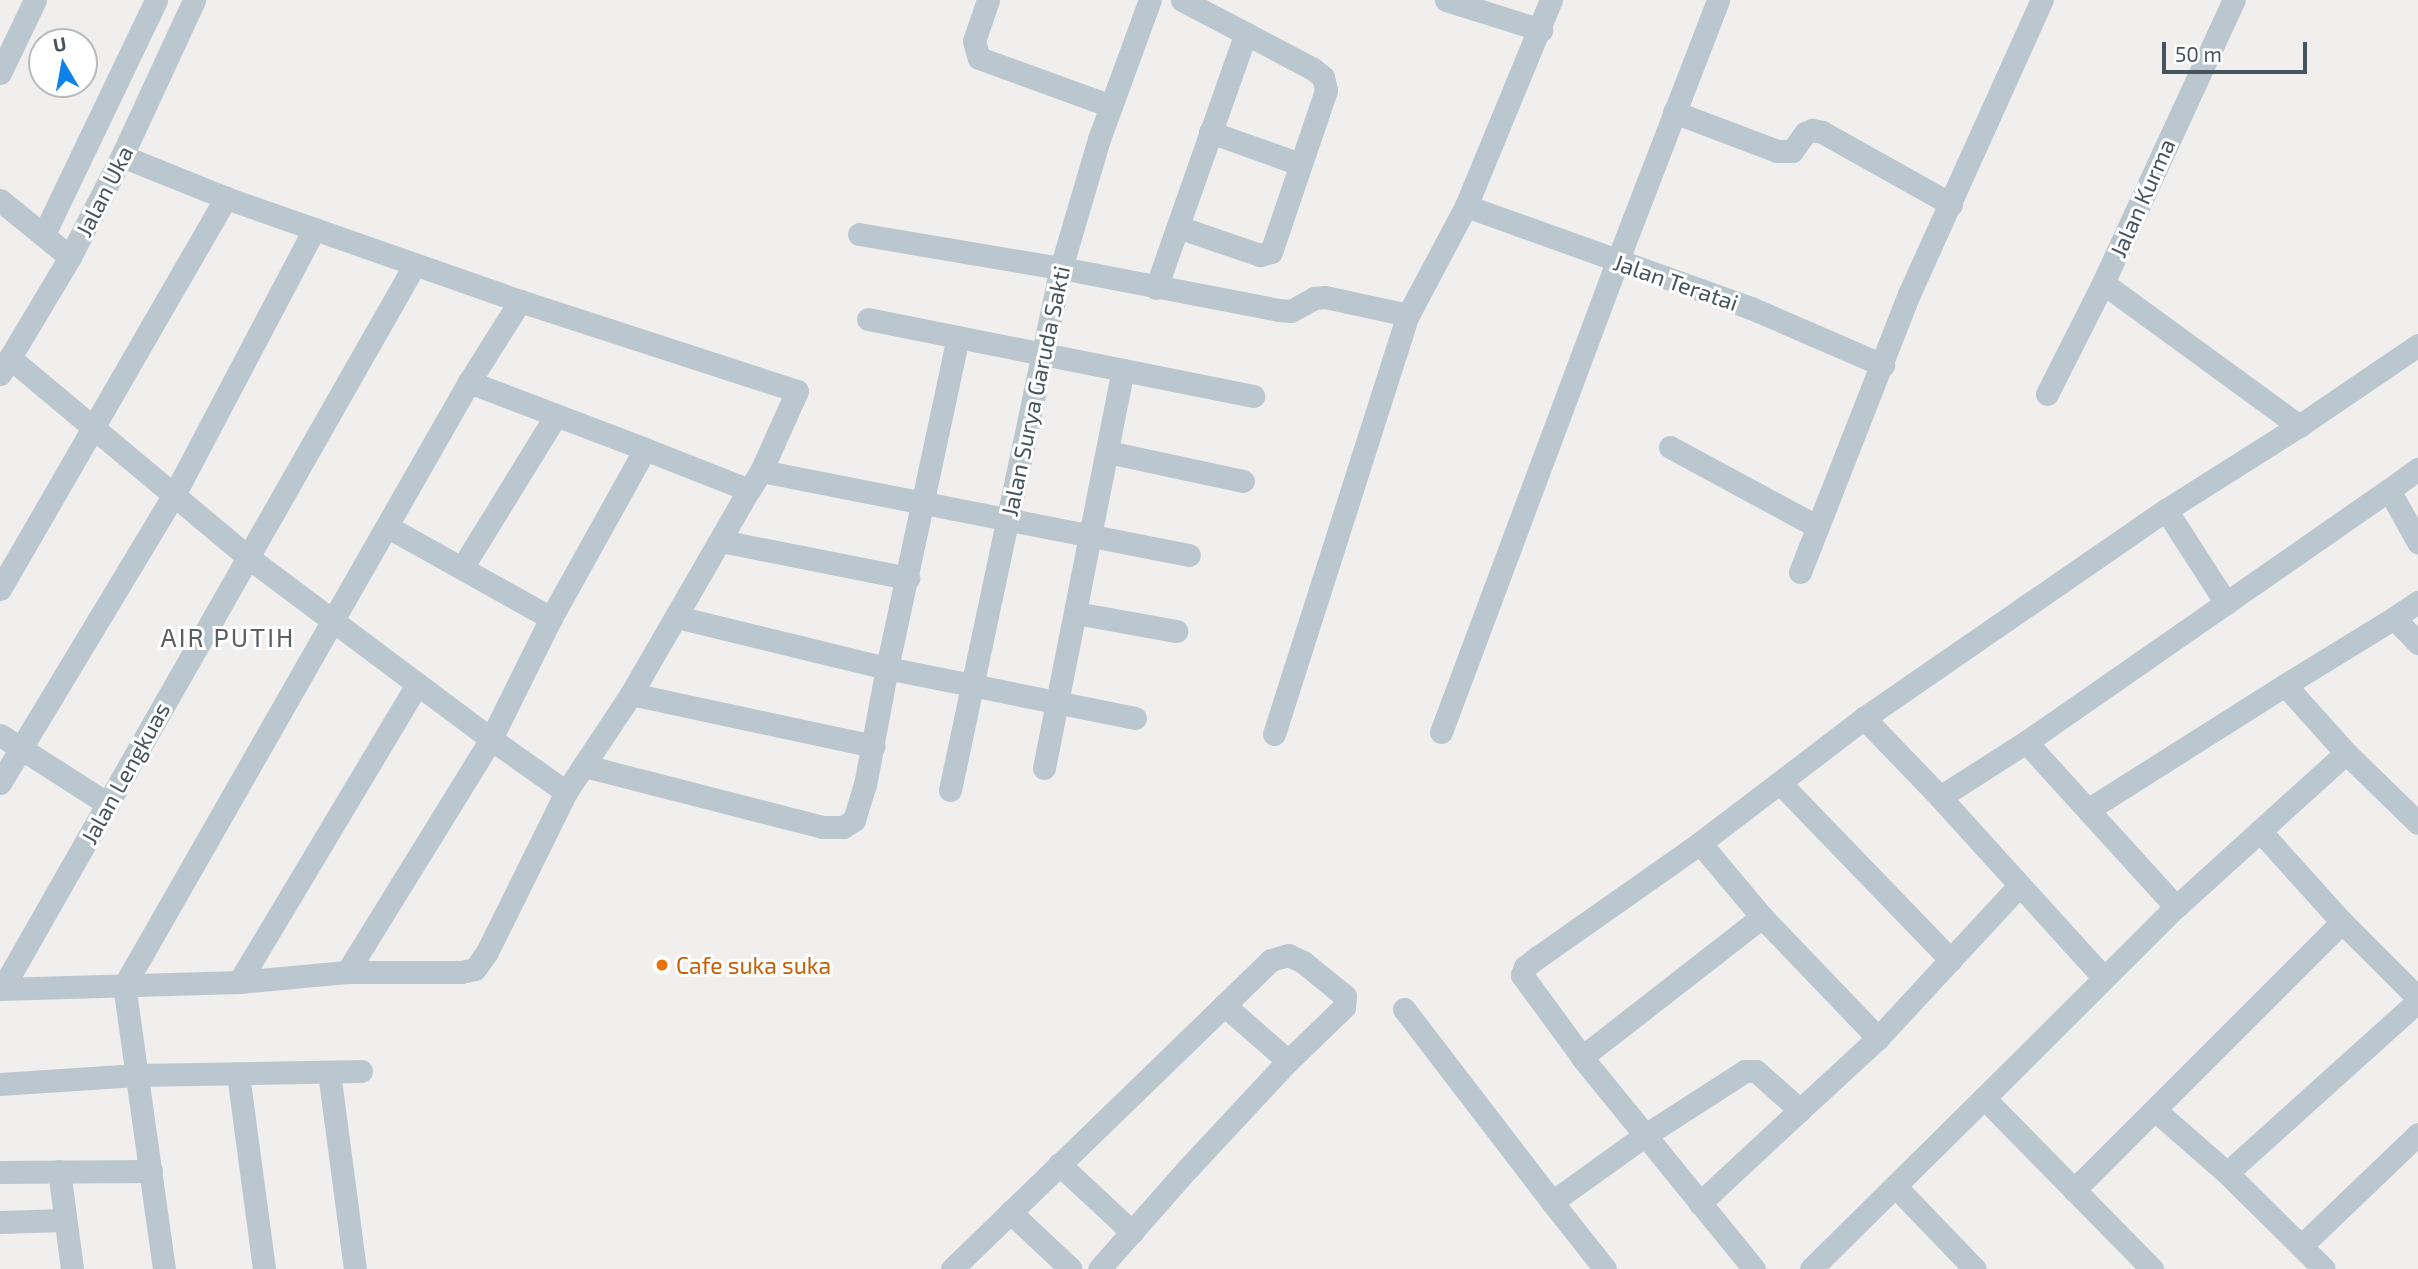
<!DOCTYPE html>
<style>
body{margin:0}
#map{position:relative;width:2418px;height:1269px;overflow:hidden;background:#f1eeee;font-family:"Exo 2",sans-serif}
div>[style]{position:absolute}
.street>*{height:23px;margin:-11.5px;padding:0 11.5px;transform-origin:11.5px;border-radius:11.5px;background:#bbc7ce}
.dots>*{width:19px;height:19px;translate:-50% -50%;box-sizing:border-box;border:4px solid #fff;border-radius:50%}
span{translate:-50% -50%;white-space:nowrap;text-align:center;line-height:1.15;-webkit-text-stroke:6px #fff;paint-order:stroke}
.street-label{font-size:23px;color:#45545d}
.food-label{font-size:23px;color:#c56008}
.left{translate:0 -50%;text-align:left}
.quarter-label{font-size:26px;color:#5a5f64;letter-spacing:2px}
.north{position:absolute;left:28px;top:28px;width:70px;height:70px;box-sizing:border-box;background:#fff;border:2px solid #b5bbbe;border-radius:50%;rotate:350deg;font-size:19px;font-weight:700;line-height:28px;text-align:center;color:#45545d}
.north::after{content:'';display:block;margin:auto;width:24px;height:32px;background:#0e82eb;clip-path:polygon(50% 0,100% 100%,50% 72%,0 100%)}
.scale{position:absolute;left:2162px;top:42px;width:145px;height:32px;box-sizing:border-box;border:4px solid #45545d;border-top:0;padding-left:9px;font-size:21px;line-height:24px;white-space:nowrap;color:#45545d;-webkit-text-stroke:5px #fff;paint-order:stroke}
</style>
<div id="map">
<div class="street">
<div style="left:988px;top:0;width:43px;rotate:108.9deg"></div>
<div style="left:974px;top:41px;width:18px;rotate:74deg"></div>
<div style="left:979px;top:58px;width:140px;rotate:20deg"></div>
<div style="left:1446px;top:0;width:100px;rotate:17.5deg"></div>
<div style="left:0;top:73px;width:81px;rotate:-64.4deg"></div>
<div style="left:1674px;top:112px;width:110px;rotate:20.7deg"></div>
<div style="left:1777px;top:151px;width:15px"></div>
<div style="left:1792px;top:151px;width:22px;rotate:-54deg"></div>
<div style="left:1805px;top:133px;width:8px;rotate:-23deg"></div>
<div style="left:1812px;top:130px;width:10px;rotate:11deg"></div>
<div style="left:1822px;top:132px;width:148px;rotate:29.2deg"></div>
<div style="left:1210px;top:132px;width:96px;rotate:19.6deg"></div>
<div style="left:122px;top:156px;width:112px;rotate:22deg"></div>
<div style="left:226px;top:198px;width:312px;rotate:19.3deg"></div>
<div style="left:520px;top:301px;width:291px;rotate:18deg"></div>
<div style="left:797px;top:391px;width:88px;rotate:114.2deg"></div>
<div style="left:761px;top:471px;width:22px;rotate:122deg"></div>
<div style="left:0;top:200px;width:90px;rotate:39.2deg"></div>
<div style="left:1466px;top:206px;width:303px;rotate:19.7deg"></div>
<div style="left:1751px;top:308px;width:144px;rotate:23.4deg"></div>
<div style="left:1178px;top:227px;width:87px;rotate:18.9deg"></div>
<div style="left:1260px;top:255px;width:11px;rotate:-15deg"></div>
<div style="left:1271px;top:252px;width:171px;rotate:-71.2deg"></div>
<div style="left:1326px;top:90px;width:13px;rotate:-103deg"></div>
<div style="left:1323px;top:77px;width:13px;rotate:-141deg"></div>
<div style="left:1313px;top:69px;width:148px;rotate:-152.2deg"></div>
<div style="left:44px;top:234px;width:259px;rotate:-64.4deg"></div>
<div style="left:859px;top:234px;width:205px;rotate:9.6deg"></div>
<div style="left:1061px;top:268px;width:222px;rotate:10.9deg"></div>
<div style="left:1279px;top:310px;width:12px;rotate:5deg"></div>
<div style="left:1291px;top:311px;width:26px;rotate:-29deg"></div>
<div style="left:1314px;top:298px;width:11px;rotate:-5deg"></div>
<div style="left:1325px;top:297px;width:85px;rotate:12.2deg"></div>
<div style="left:2103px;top:283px;width:243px;rotate:36.1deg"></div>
<div style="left:1156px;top:288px;width:270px;rotate:-70.6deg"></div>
<div style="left:868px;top:319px;width:393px;rotate:11.3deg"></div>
<div style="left:10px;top:358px;width:312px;rotate:39.9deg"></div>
<div style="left:249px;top:558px;width:302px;rotate:36.8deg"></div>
<div style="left:491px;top:739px;width:92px;rotate:35.2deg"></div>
<div style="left:0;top:374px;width:136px;rotate:-59.1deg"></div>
<div style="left:70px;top:257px;width:114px;rotate:-62.8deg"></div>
<div style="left:122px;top:156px;width:172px;rotate:-65.2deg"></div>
<div style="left:469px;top:382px;width:188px;rotate:20.8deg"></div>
<div style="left:2047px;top:394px;width:124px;rotate:-63.2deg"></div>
<div style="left:2103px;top:283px;width:312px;rotate:-65.2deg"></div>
<div style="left:1670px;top:447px;width:168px;rotate:28.4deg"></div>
<div style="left:1108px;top:452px;width:138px;rotate:12.1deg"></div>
<div style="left:761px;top:471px;width:436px;rotate:11.1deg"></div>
<div style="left:2389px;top:490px;width:36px;rotate:-36deg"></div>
<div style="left:2166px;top:510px;width:111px;rotate:57.2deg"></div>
<div style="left:388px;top:527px;width:187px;rotate:29.2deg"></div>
<div style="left:721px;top:541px;width:191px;rotate:11.2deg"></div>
<div style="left:462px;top:568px;width:177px;rotate:-58.4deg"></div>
<div style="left:1800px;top:572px;width:299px;rotate:-68.6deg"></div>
<div style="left:1909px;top:294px;width:323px;rotate:-65.7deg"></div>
<div style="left:0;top:589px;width:452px;rotate:-60deg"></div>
<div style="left:1076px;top:613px;width:102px;rotate:10.2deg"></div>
<div style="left:677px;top:617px;width:216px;rotate:13.7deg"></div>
<div style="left:887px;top:668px;width:253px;rotate:11.4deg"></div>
<div style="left:2394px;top:618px;width:29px;rotate:-34deg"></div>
<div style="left:2285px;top:685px;width:128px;rotate:-31.6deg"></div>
<div style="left:2394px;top:618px;width:35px;rotate:46deg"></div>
<div style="left:631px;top:694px;width:248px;rotate:12.1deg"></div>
<div style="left:1441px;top:732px;width:502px;rotate:-69.47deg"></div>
<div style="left:1617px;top:262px;width:281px;rotate:-68.9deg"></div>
<div style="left:1274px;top:734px;width:440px;rotate:-72.3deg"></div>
<div style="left:1408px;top:315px;width:123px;rotate:-62deg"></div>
<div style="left:1466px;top:206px;width:223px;rotate:-67.6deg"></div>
<div style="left:0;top:735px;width:128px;rotate:32.6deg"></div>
<div style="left:2026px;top:742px;width:223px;rotate:47.7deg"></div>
<div style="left:585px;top:766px;width:246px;rotate:14.4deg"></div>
<div style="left:823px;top:827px;width:20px"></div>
<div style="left:843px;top:827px;width:13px;rotate:-32deg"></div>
<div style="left:854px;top:820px;width:37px;rotate:-73deg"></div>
<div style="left:865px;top:785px;width:119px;rotate:-79.4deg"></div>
<div style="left:887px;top:668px;width:338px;rotate:-77.9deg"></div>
<div style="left:1044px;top:768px;width:406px;rotate:-78.8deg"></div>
<div style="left:0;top:783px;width:336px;rotate:-58.9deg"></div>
<div style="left:174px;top:495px;width:301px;rotate:-62.2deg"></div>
<div style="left:1780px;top:783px;width:246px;rotate:46deg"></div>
<div style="left:950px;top:790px;width:534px;rotate:-78deg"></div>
<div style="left:1061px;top:268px;width:134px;rotate:-73.6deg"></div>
<div style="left:1099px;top:139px;width:148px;rotate:-69.9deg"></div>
<div style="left:1940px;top:797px;width:102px;rotate:-32.6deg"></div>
<div style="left:2026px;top:742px;width:442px;rotate:-34.8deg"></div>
<div style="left:2389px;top:490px;width:60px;rotate:60.9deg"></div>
<div style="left:2089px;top:809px;width:232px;rotate:-32.3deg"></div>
<div style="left:2285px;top:685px;width:91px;rotate:48.1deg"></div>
<div style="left:2260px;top:831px;width:122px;rotate:48deg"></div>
<div style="left:1700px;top:843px;width:97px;rotate:50deg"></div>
<div style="left:1762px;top:917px;width:168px;rotate:46.2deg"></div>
<div style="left:1878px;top:1038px;width:106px;rotate:137.3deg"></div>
<div style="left:2104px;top:978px;width:244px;rotate:-132.2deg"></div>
<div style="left:1940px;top:797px;width:110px;rotate:-133.9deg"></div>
<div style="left:1864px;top:718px;width:367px;rotate:-34.6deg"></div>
<div style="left:2166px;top:510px;width:157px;rotate:-32.3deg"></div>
<div style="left:2299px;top:426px;width:144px;rotate:-34.2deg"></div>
<div style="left:239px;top:982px;width:347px;rotate:-59.1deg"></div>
<div style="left:0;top:989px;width:239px;rotate:-1.7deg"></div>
<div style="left:239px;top:982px;width:108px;rotate:-5.3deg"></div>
<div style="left:347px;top:972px;width:114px"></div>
<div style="left:461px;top:972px;width:14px;rotate:-12deg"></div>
<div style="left:475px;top:969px;width:21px;rotate:-55deg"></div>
<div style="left:487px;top:952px;width:178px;rotate:-63.7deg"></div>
<div style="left:566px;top:792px;width:118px;rotate:-56.4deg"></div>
<div style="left:631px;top:694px;width:236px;rotate:-60deg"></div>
<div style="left:749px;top:490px;width:112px;rotate:-158.5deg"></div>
<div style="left:645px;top:449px;width:193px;rotate:119.1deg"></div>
<div style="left:551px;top:618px;width:135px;rotate:116.4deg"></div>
<div style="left:491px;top:739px;width:274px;rotate:121.7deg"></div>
<div style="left:2px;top:989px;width:834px;rotate:-60.33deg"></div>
<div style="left:1224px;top:1005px;width:85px;rotate:41.2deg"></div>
<div style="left:1404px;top:1009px;width:243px;rotate:52.5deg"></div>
<div style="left:1878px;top:1038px;width:207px;rotate:-47.2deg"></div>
<div style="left:1582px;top:1057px;width:228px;rotate:-37.9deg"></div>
<div style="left:329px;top:1072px;width:199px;rotate:82.5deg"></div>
<div style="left:238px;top:1074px;width:197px;rotate:82.4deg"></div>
<div style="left:0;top:1084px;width:137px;rotate:-3.8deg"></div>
<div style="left:137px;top:1075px;width:224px;rotate:-1deg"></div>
<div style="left:1984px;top:1098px;width:271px;rotate:-44.9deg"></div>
<div style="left:2176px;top:907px;width:229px;rotate:-42.2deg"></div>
<div style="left:2346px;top:753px;width:100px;rotate:44.2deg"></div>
<div style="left:2156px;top:1111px;width:94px;rotate:41.1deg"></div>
<div style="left:2227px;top:1173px;width:136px;rotate:44.7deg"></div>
<div style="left:1059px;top:1164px;width:100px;rotate:43deg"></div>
<div style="left:59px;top:1171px;width:99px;rotate:82.4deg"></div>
<div style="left:0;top:1172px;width:151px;rotate:-0.4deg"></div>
<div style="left:2227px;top:1173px;width:257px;rotate:-42deg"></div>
<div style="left:1895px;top:1186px;width:115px;rotate:46.1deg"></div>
<div style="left:2074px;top:1190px;width:379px;rotate:-45deg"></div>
<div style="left:2342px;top:922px;width:107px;rotate:45deg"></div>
<div style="left:1010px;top:1212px;width:83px;rotate:43.1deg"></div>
<div style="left:0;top:1222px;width:65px;rotate:-1.8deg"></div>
<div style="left:2301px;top:1246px;width:162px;rotate:-43.7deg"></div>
<div style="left:164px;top:1269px;width:286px;rotate:-98deg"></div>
<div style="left:124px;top:986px;width:696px;rotate:-60.27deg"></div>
<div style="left:469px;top:382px;width:96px;rotate:-57.8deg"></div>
<div style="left:952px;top:1269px;width:444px;rotate:-44.1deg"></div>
<div style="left:1271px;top:960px;width:18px;rotate:-16deg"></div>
<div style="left:1288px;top:955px;width:17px;rotate:25deg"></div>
<div style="left:1303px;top:962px;width:54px;rotate:39deg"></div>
<div style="left:1345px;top:996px;width:11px;rotate:95deg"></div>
<div style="left:1344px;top:1007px;width:78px;rotate:136deg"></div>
<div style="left:1288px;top:1061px;width:145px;rotate:133deg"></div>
<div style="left:1189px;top:1167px;width:136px;rotate:131.4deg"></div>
<div style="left:1605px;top:1269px;width:85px;rotate:-128.3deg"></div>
<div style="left:1552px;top:1202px;width:113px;rotate:-35.7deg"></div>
<div style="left:1644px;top:1136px;width:120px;rotate:-32.8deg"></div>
<div style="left:1745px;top:1071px;width:11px"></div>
<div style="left:1756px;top:1071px;width:59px;rotate:41.6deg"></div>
<div style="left:1800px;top:1110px;width:137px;rotate:137.1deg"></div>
<div style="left:1754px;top:1269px;width:273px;rotate:-129.1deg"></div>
<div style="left:1582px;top:1057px;width:102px;rotate:-126.2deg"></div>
<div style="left:1522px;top:975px;width:9px;rotate:-69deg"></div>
<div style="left:1525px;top:967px;width:16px;rotate:-38deg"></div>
<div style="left:1538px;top:957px;width:198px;rotate:-35.1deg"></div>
<div style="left:1700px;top:843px;width:206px;rotate:-37.3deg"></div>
<div style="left:1811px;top:1269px;width:243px;rotate:-44.7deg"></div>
<div style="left:1984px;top:1098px;width:240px;rotate:45.5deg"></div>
</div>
<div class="dots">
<div style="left:662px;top:965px;background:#e8710a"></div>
</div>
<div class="street-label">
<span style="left:104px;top:191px;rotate:-63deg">Jalan Uka</span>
<span style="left:2142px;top:198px;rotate:-66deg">Jalan Kurma</span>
<span style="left:1676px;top:282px;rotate:19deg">Jalan Teratai</span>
<span style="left:1035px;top:391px;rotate:-78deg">Jalan Surya Garuda Sakti</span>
<span style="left:125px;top:773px;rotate:-61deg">Jalan Lengkuas</span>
</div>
<div class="food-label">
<span class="left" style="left:676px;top:965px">Cafe suka suka</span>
</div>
<div class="quarter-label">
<span style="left:228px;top:637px">AIR PUTIH</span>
</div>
<div class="north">U</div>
<div class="scale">50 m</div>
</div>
